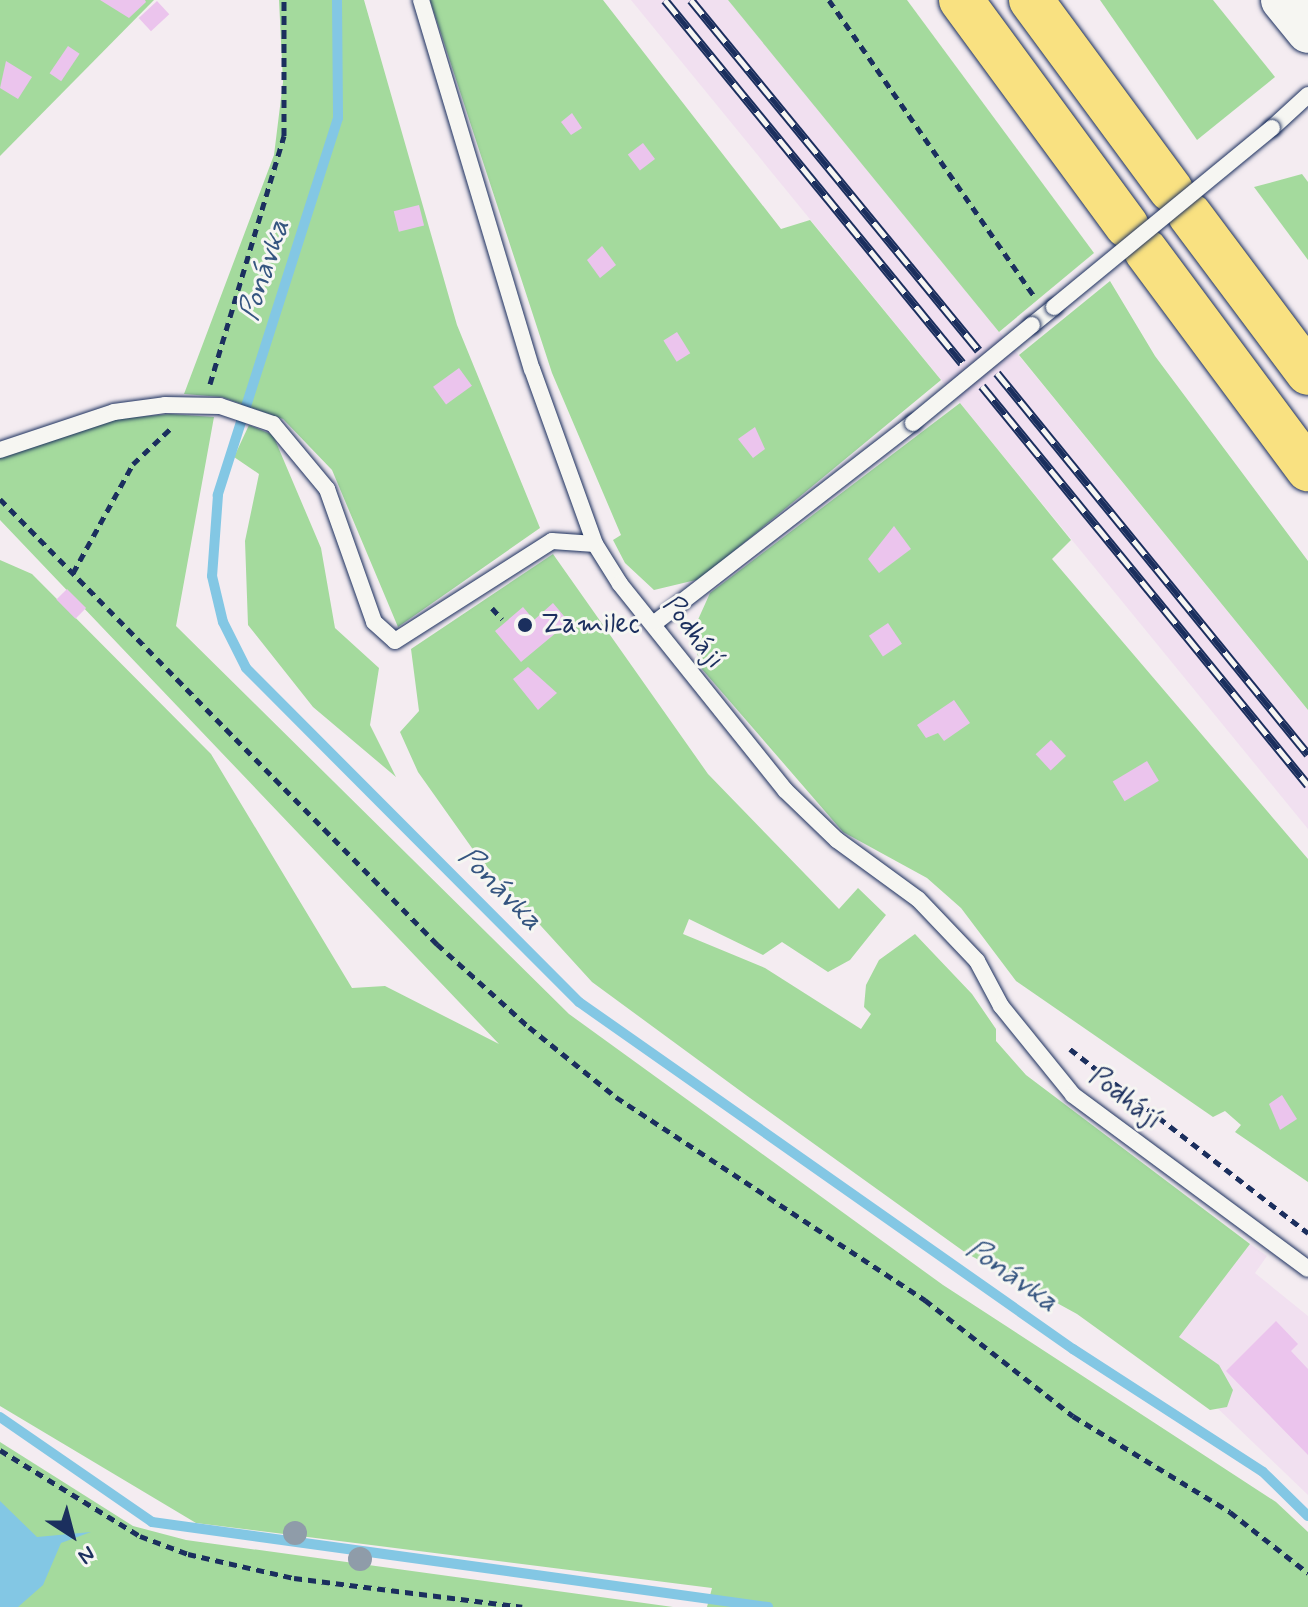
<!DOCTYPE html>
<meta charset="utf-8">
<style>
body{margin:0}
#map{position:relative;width:1308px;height:1607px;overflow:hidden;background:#f4ecf1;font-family:Mynerve,sans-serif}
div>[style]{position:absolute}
.built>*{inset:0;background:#f1e0f0}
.green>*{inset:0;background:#a4da9d}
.water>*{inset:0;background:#83c7e4}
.stream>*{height:10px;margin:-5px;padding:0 5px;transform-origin:5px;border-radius:5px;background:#83c7e4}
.building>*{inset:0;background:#ebc4ed;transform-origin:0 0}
.path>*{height:5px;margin-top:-2.5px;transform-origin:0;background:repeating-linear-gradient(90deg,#1b2f5e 0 8px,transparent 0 14px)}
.roads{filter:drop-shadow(0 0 2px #1b2f5e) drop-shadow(0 0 2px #1b2f5e)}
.service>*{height:16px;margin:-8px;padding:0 8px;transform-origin:8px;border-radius:8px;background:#f6f6f2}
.tertiary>*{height:42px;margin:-21px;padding:0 21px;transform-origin:21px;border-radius:21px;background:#f6f6f2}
.trunk>*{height:44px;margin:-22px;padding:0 22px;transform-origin:22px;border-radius:22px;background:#f9e181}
.rail>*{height:9px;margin-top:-4.5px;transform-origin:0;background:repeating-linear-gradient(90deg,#f6f6f2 0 18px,#1b2f5e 0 36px);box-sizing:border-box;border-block:2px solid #1b2f5e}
.bridges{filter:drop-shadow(0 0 2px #1b2f5e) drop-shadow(0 0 2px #1b2f5e)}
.service-bridge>*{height:16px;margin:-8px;padding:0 8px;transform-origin:8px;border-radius:8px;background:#f6f6f2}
.trees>*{width:24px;height:24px;margin:-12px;border-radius:50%;background:#8f9ca9}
.dots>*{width:22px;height:22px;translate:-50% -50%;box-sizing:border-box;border:4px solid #f6f6f2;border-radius:50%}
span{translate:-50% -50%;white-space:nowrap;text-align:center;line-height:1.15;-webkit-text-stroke:6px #f6f6f2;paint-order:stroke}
.poi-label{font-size:28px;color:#1b2f5e}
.left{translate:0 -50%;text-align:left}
.street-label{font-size:28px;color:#1b2f5e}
.water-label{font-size:30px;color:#355580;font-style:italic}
.north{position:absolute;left:32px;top:1495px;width:80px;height:80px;-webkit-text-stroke:6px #f6f6f2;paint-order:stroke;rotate:144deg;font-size:22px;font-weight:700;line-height:32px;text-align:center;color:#1b2f5e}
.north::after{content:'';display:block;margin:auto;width:28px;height:36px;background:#1b2f5e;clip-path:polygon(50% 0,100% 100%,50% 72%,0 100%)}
</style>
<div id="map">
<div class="built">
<div style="clip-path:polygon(631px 0,728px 0,751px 27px,1308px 710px,1308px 829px)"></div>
<div style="clip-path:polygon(1250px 1244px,1267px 1256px,1255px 1273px,1308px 1316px,1308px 1495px,1163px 1356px)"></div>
</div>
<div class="green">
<div style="clip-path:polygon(0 0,154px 0,0 156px)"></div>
<div style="clip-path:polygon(279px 0,364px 0,457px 325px,540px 528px,398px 627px,332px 470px,283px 419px,222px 397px,184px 394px,274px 155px,283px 82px)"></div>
<div style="clip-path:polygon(430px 0,603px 0,781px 229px,810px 220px,941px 380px,700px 579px,654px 590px,625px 563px,613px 540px,621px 535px,552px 373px)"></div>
<div style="clip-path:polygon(728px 0,907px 0,1094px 253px,999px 332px)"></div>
<div style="clip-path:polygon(1100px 0,1213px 0,1275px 77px,1197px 140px)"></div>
<div style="clip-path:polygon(1302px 174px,1308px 182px,1308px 260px,1254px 187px)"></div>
<div style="clip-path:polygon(1110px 281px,1155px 356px,1308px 561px,1308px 710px,1019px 355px)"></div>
<div style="clip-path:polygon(960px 403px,1071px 540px,1052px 559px,1308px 859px,1308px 1182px,1235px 1132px,1241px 1125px,1225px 1111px,1213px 1117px,1016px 981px,961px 908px,927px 878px,843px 832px,701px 668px,692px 633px,710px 593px)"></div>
<div style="clip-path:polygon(170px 414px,214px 417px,176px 626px,569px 1014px,943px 1285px,1276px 1502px,1308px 1532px,1308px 1607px,707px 1607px,712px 1588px,196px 1523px,0 1406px,0 560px,32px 574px,211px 754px,352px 988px,385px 986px,499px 1044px,0 520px,0 458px,115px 419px)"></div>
<div style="clip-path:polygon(249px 425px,273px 435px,321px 548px,335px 628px,379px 668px,370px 725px,396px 777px,313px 707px,248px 625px,245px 541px,259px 474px,234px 457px)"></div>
<div style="clip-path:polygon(553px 554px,708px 774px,839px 909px,858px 888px,886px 915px,850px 960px,828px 972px,782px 942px,763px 955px,689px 919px,683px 934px,765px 968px,861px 1029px,871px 1014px,864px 1007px,866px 985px,879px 960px,915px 934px,972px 994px,996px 1029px,996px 1041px,1026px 1075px,1250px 1244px,1179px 1337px,1219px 1365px,1233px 1390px,1227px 1407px,1210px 1410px,1077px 1314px,966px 1253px,750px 1098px,592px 982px,479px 858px,418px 772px,400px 732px,419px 711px,411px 649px)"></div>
<div style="clip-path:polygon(0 1442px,133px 1526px,186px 1540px,673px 1607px,0 1607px)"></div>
</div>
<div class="water">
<div style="clip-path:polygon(0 1501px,37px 1537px,91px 1532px,61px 1543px,43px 1585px,18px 1607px,0 1607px)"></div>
</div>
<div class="stream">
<div style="left:337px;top:0;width:118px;rotate:89.5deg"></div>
<div style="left:338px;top:118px;width:396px;rotate:107.7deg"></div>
<div style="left:218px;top:495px;width:81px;rotate:94.2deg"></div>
<div style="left:212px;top:576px;width:47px;rotate:76.6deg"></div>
<div style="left:223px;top:622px;width:51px;rotate:63.4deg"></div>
<div style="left:246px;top:668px;width:472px;rotate:45.1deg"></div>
<div style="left:579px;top:1002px;width:604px;rotate:35.09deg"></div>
<div style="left:1073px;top:1349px;width:226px;rotate:32.9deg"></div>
<div style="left:1263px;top:1472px;width:63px;rotate:44.4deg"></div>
<div style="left:0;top:1417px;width:185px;rotate:34.6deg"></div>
<div style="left:152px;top:1522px;width:622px;rotate:7.86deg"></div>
</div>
<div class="building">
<div style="clip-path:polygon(100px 0,145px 0,146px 2px,129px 18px)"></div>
<div style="left:157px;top:1px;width:18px;height:25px;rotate:47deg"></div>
<div style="left:68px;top:46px;width:14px;height:33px;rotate:34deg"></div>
<div style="clip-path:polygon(6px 61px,32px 77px,18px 99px,0 88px)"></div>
<div style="clip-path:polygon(572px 113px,582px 128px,571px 135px,561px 122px)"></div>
<div style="left:643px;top:143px;width:20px;height:19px;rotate:53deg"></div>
<div style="left:419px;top:205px;width:21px;height:26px;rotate:76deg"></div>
<div style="clip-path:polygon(602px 246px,616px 265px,600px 278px,587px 260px)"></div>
<div style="left:677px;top:332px;width:25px;height:16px;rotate:58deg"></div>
<div style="left:459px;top:368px;width:22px;height:32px;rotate:54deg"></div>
<div style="clip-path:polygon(755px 427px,765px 449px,753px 458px,738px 439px)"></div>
<div style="clip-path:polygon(894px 526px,911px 549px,879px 573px,868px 559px)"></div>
<div style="left:67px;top:589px;width:27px;height:15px;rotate:45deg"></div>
<div style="clip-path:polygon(553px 603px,569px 622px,521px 662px,495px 631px,523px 607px,534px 620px)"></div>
<div style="left:888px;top:623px;width:25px;height:23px;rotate:56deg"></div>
<div style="clip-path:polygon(528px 667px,557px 693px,538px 710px,513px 679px)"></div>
<div style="clip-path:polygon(954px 700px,970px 723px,944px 741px,938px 733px,926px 738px,917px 725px)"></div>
<div style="left:1051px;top:740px;width:22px;height:21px;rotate:47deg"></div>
<div style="left:1147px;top:761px;width:23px;height:40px;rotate:59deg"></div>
<div style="clip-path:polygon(1282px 1095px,1297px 1119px,1280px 1130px,1269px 1104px)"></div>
<div style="clip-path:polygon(1276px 1321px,1298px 1344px,1291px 1351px,1308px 1369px,1308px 1455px,1226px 1371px)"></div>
</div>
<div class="path">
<div style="left:829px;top:0;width:359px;rotate:55.3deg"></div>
<div style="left:210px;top:384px;width:259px;rotate:-73.4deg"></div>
<div style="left:284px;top:136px;width:136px;rotate:-90deg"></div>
<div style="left:0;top:499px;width:624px;rotate:45.52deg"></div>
<div style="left:437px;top:944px;width:124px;rotate:42.1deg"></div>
<div style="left:529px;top:1027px;width:112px;rotate:38.8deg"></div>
<div style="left:616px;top:1097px;width:370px;rotate:33.3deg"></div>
<div style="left:925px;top:1300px;width:188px;rotate:38.1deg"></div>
<div style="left:1073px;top:1416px;width:184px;rotate:31.4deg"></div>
<div style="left:1230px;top:1512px;width:99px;rotate:38deg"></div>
<div style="left:73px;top:573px;width:124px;rotate:-61.2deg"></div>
<div style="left:133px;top:464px;width:51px;rotate:-43.4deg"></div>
<div style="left:492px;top:608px;width:15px;rotate:48deg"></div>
<div style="left:1070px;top:1049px;width:301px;rotate:37.7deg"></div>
<div style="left:0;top:1450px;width:164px;rotate:31.6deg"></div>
<div style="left:140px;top:1536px;width:51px;rotate:20.6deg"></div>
<div style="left:188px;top:1554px;width:109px;rotate:12.8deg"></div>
<div style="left:294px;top:1578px;width:230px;rotate:7.2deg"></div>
</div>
<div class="roads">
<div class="service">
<div style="left:421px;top:0;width:385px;rotate:73.3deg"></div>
<div style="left:532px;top:369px;width:186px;rotate:70.2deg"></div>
<div style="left:595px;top:544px;width:47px;rotate:58deg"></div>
<div style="left:620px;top:584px;width:264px;rotate:51.3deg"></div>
<div style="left:785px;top:790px;width:72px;rotate:43.9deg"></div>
<div style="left:837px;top:840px;width:100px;rotate:36.1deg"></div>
<div style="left:918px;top:899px;width:86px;rotate:46.4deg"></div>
<div style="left:977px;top:961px;width:51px;rotate:61.9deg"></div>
<div style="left:1001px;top:1006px;width:114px;rotate:51deg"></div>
<div style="left:1073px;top:1095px;width:292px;rotate:36.5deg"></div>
<div style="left:1272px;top:128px;width:49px;rotate:-42.5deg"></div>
<div style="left:1032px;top:325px;width:28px;rotate:-39deg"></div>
<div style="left:0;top:450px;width:120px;rotate:-18.4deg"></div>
<div style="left:114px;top:412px;width:51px;rotate:-7.8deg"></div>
<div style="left:165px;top:405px;width:55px;rotate:1deg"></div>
<div style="left:220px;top:406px;width:56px;rotate:18.8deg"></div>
<div style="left:273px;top:424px;width:85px;rotate:50.3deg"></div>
<div style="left:327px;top:489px;width:141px;rotate:70.5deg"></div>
<div style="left:374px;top:622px;width:28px;rotate:42deg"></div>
<div style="left:395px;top:641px;width:186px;rotate:-32.5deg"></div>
<div style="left:552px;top:541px;width:43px;rotate:4deg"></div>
<div style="left:656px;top:622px;width:325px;rotate:-37.8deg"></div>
</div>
<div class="tertiary">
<div style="left:1282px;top:0;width:41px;rotate:50.9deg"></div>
</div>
<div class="trunk">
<div style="left:961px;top:0;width:280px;rotate:53.7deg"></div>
<div style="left:1031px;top:0;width:236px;rotate:53.6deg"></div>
<div style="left:1190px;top:215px;width:197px;rotate:53.2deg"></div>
<div style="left:1146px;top:251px;width:272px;rotate:53.4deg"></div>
</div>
</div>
<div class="rail">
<div style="left:665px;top:0;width:469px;rotate:50.7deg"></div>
<div style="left:691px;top:0;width:453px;rotate:50.6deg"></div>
<div style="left:997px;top:373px;width:492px;rotate:50.8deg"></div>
<div style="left:982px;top:386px;width:515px;rotate:50.75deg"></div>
</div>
<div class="bridges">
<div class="service-bridge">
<div style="left:1054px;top:307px;width:282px;rotate:-39.4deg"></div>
<div style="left:913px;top:423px;width:154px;rotate:-39.5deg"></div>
</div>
</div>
<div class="trees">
<div style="left:295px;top:1533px"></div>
<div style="left:360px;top:1559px"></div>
</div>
<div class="dots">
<div style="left:525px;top:625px;background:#1b2f5e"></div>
</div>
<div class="poi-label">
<span class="left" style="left:541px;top:625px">Zamilec</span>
</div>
<div class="street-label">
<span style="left:693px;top:633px;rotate:53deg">Podhájí</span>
<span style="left:1125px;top:1099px;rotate:38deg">Podhájí</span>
</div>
<div class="water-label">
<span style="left:265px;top:270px;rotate:-72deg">Ponávka</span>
<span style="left:500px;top:889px;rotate:45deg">Ponávka</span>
<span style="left:1012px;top:1276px;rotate:35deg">Ponávka</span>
</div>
<div class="north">N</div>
</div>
